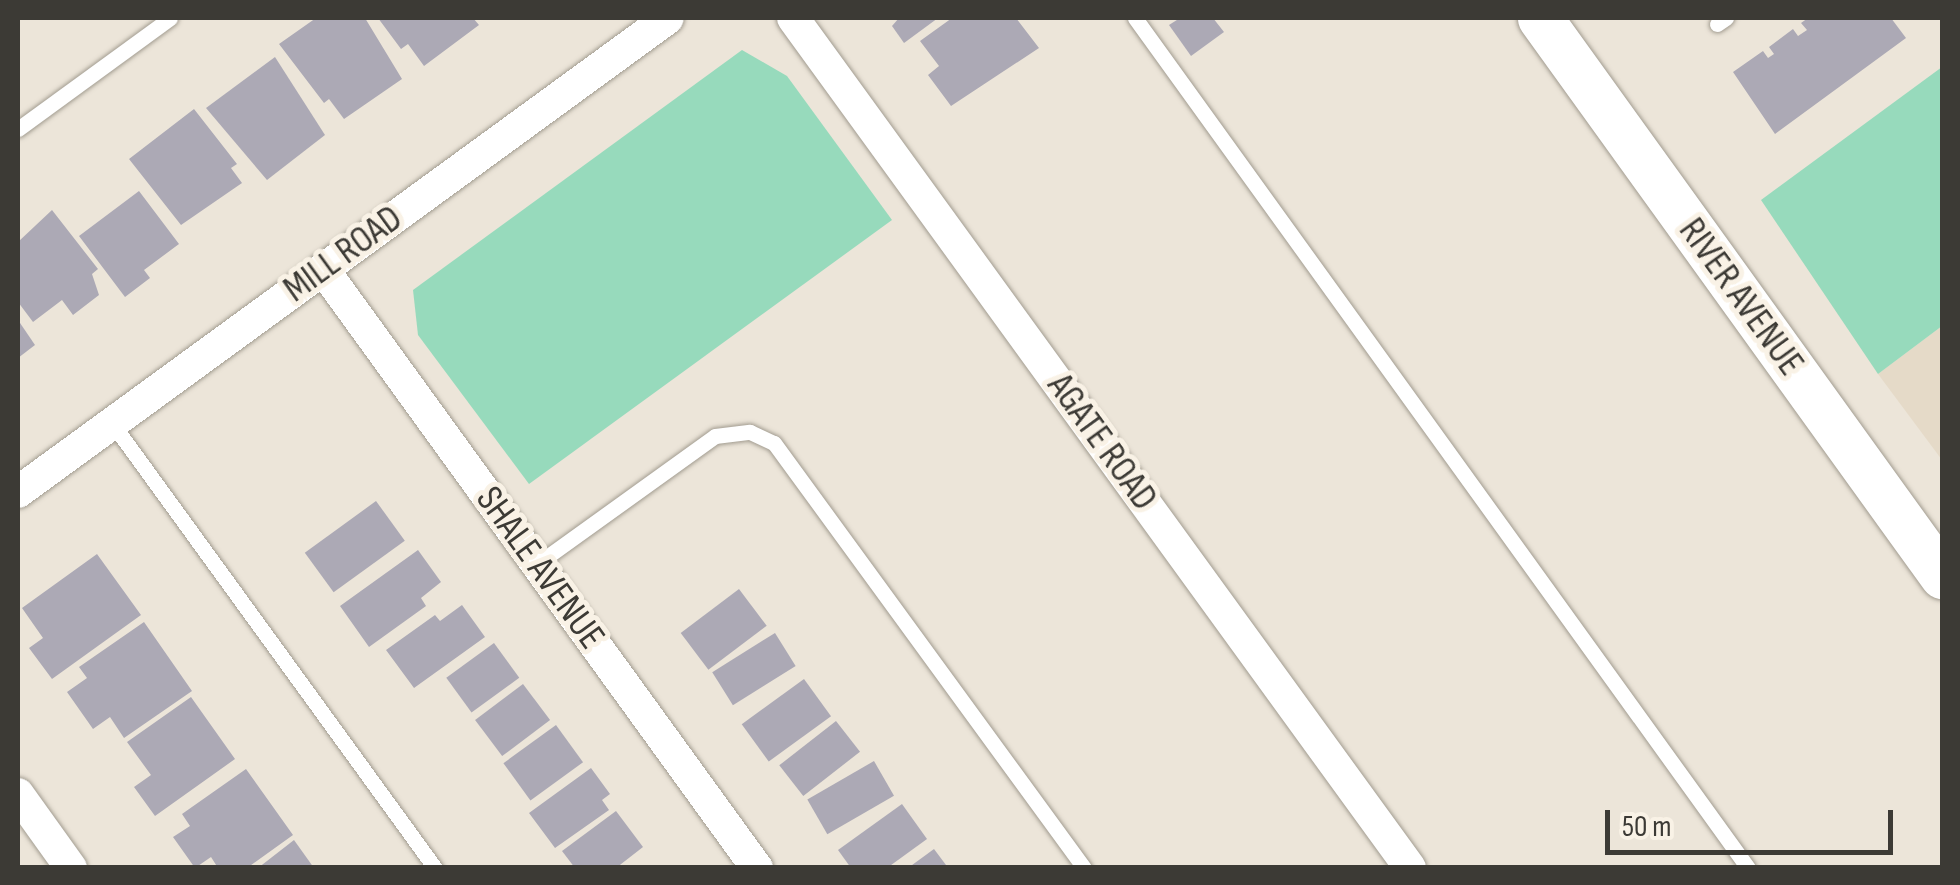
<!DOCTYPE html>
<style>
body{margin:0}
#map{position:relative;width:1960px;height:885px;overflow:hidden;background:#ece5d9;font-family:"Sofia Sans Condensed",sans-serif}
div>[style]{position:absolute}
.built>*{inset:0;background:#e5dac8}
.green>*{inset:0;background:#97dabc}
.building>*{inset:0;background:#aca9b5;transform-origin:0 0}
.roads{filter:drop-shadow(0 0 2px #a29c90) drop-shadow(0 0 2px #a29c90)}
.lane>*{height:15px;margin:-7.5px;padding:0 7.5px;transform-origin:7.5px;border-radius:7.5px;background:#fff}
.street>*{height:32px;margin:-16px;padding:0 16px;transform-origin:16px;border-radius:16px;background:#fff}
.secondary>*{height:45px;margin:-22.5px;padding:0 22.5px;transform-origin:22.5px;border-radius:22.5px;background:#fff}
span{translate:-50% -50%;white-space:nowrap;text-align:center;line-height:1.15;-webkit-text-stroke:10px #f9f2e6;paint-order:stroke}
.street-label{font-size:38px;color:#3c3a35}
.frame{position:absolute;inset:0;border:20px solid #3c3a35;pointer-events:none}
.scale{position:absolute;left:1605px;top:810px;width:288px;height:45px;box-sizing:border-box;border:5px solid #3c3a35;border-top:0;padding-left:12px;font-size:30px;line-height:35px;white-space:nowrap;color:#3c3a35;-webkit-text-stroke:8px #f9f2e6;paint-order:stroke}
</style>
<div id="map">
<div class="built">
<div style="clip-path:polygon(1942px 326px,1942px 460px,1878px 374px)"></div>
</div>
<div class="green">
<div style="clip-path:polygon(742px 50px,787px 76px,892px 220px,529px 484px,418px 335px,413px 290px)"></div>
<div style="clip-path:polygon(1942px 67px,1942px 326px,1878px 374px,1761px 200px)"></div>
</div>
<div class="building">
<div style="clip-path:polygon(316px 18px,365px 18px,402px 79px,344px 119px,329px 99px,324px 103px,279px 44px)"></div>
<div style="clip-path:polygon(378px 18px,473px 18px,479px 25px,424px 66px,408px 44px,401px 49px)"></div>
<div style="clip-path:polygon(899px 18px,938px 18px,904px 43px,892px 26px)"></div>
<div style="clip-path:polygon(952px 18px,1016px 18px,1039px 48px,951px 106px,928px 75px,939px 66px,920px 41px)"></div>
<div style="clip-path:polygon(1180px 18px,1213px 18px,1224px 32px,1191px 56px,1169px 25px)"></div>
<div style="clip-path:polygon(1808px 18px,1891px 18px,1906px 38px,1775px 134px,1733px 72px,1763px 51px,1768px 58px,1774px 54px,1769px 47px,1793px 29px,1798px 36px,1807px 30px,1801px 23px)"></div>
<div style="clip-path:polygon(275px 57px,325px 135px,267px 180px,206px 108px)"></div>
<div style="clip-path:polygon(194px 109px,237px 164px,231px 168px,242px 183px,181px 225px,129px 159px)"></div>
<div style="clip-path:polygon(139px 191px,179px 244px,144px 270px,150px 278px,125px 297px,79px 236px)"></div>
<div style="clip-path:polygon(52px 210px,98px 269px,92px 274px,99px 295px,73px 315px,62px 300px,33px 322px,18px 302px,18px 242px)"></div>
<div style="clip-path:polygon(18px 320px,35px 345px,18px 358px)"></div>
<div style="left:376px;top:501px;width:49px;height:88px;rotate:54deg"></div>
<div style="clip-path:polygon(418px 550px,441px 582px,421px 598px,426px 606px,369px 647px,340px 606px)"></div>
<div style="clip-path:polygon(97px 554px,141px 615px,52px 679px,29px 648px,43px 638px,22px 608px)"></div>
<div style="left:739px;top:589px;width:46px;height:73px;rotate:53deg"></div>
<div style="clip-path:polygon(462px 605px,485px 637px,414px 688px,386px 650px,435px 615px,440px 621px)"></div>
<div style="clip-path:polygon(144px 622px,192px 691px,124px 738px,110px 717px,93px 729px,67px 692px,87px 678px,79px 667px)"></div>
<div style="left:775px;top:633px;width:39px;height:74px;rotate:58deg"></div>
<div style="left:494px;top:643px;width:43px;height:59px;rotate:54deg"></div>
<div style="left:804px;top:679px;width:46px;height:77px;rotate:54deg"></div>
<div style="left:523px;top:684px;width:45px;height:60px;rotate:53deg"></div>
<div style="clip-path:polygon(191px 697px,235px 759px,155px 816px,134px 787px,151px 775px,127px 742px)"></div>
<div style="left:836px;top:721px;width:39px;height:72px;rotate:52deg"></div>
<div style="left:556px;top:725px;width:46px;height:65px;rotate:54deg"></div>
<div style="left:874px;top:761px;width:40px;height:77px;rotate:60deg"></div>
<div style="clip-path:polygon(591px 768px,610px 794px,602px 800px,609px 810px,555px 848px,529px 813px)"></div>
<div style="clip-path:polygon(246px 769px,293px 835px,247px 868px,218px 868px,211px 857px,195px 868px,173px 837px,190px 826px,182px 814px)"></div>
<div style="clip-path:polygon(902px 804px,927px 839px,887px 868px,851px 868px,838px 850px)"></div>
<div style="clip-path:polygon(616px 811px,643px 847px,616px 868px,575px 868px,562px 851px)"></div>
<div style="clip-path:polygon(294px 840px,314px 868px,258px 868px)"></div>
<div style="clip-path:polygon(934px 849px,946px 865px,908px 868px)"></div>
</div>
<div class="roads">
<div class="lane">
<div style="left:1135px;top:18px;width:1048px;rotate:54.2deg"></div>
<div style="left:1717px;top:24px;width:11px;rotate:-34deg"></div>
<div style="left:18px;top:129px;width:188px;rotate:-36.1deg"></div>
<div style="left:112px;top:423px;width:550px;rotate:54.03deg"></div>
<div style="left:537px;top:564px;width:219px;rotate:-35.7deg"></div>
<div style="left:715px;top:436px;width:35px;rotate:-7deg"></div>
<div style="left:750px;top:432px;width:26px;rotate:25deg"></div>
<div style="left:774px;top:443px;width:526px;rotate:53.89deg"></div>
</div>
<div class="street">
<div style="left:793px;top:18px;width:1050px;rotate:54.02deg"></div>
<div style="left:323px;top:269px;width:740px;rotate:54.08deg"></div>
<div style="left:18px;top:492px;width:804px;rotate:-36.1deg"></div>
<div style="left:18px;top:794px;width:91px;rotate:54.4deg"></div>
</div>
<div class="secondary">
<div style="left:1540px;top:18px;width:688px;rotate:54.23deg"></div>
</div>
</div>
<div class="street-label">
<span style="left:343px;top:254px;rotate:-36deg">MILL ROAD</span>
<span style="left:1741px;top:297px;rotate:54deg">RIVER AVENUE</span>
<span style="left:1102px;top:442px;rotate:54deg">AGATE ROAD</span>
<span style="left:540px;top:568px;rotate:54deg">SHALE AVENUE</span>
</div>
<div class="frame"></div>
<div class="scale">50 m</div>
</div>
